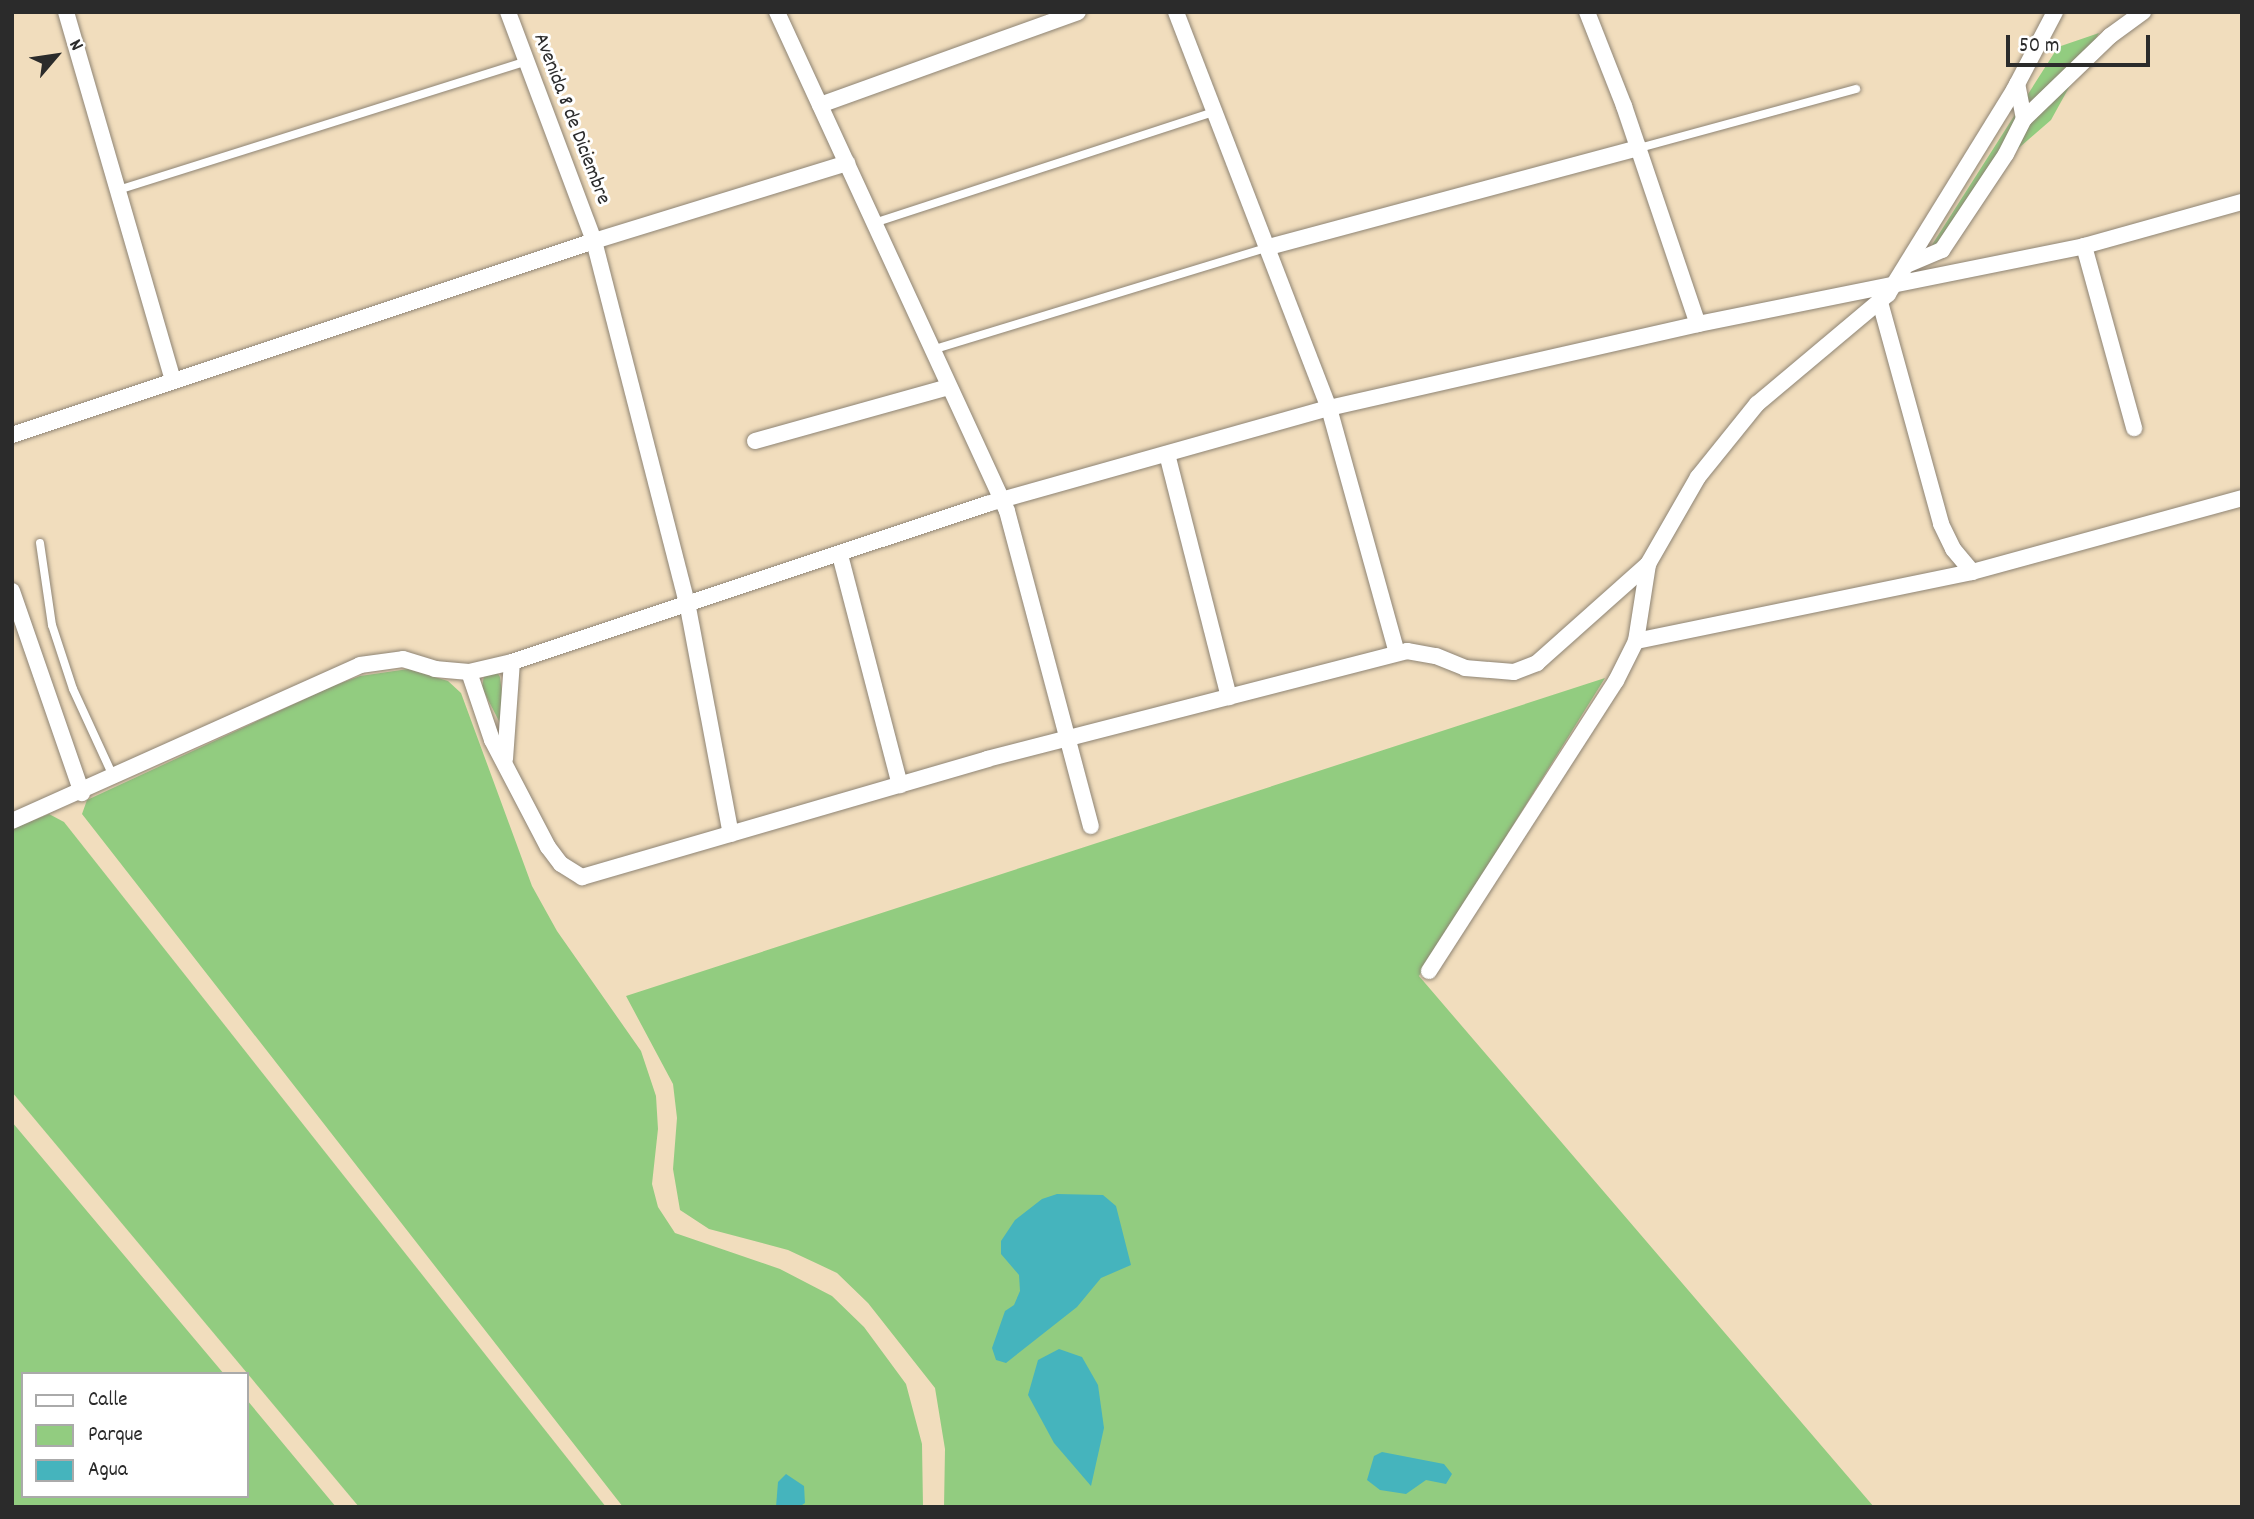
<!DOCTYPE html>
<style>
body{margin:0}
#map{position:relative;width:2254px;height:1519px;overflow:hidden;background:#f1ddbd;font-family:Dekko,sans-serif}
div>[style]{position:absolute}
.green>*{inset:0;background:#92cc80}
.water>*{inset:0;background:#45b4bd}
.roads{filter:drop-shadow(0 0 2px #8e8474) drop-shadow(0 0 2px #8e8474)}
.service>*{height:8px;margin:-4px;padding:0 4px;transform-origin:4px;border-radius:4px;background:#fff}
.minor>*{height:16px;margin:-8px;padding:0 8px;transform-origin:8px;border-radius:8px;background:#fff}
span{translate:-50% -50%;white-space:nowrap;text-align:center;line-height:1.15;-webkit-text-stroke:6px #fff;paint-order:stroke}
.street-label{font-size:21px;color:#2b2b2b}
.frame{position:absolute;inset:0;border:14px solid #2b2b2b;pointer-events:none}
.legend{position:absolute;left:21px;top:1372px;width:228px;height:126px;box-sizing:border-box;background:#fff;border:2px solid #aaa;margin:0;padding:9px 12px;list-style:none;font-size:21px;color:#2b2b2b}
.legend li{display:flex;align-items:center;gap:14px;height:35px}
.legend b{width:35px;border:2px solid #aaa}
.north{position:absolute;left:21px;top:21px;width:70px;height:70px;-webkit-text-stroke:5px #fff;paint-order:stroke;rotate:61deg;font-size:19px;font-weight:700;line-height:28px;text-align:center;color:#2b2b2b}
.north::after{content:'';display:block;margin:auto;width:24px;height:32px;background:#2b2b2b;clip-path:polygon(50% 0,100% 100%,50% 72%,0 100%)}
.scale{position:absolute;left:2006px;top:35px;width:144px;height:32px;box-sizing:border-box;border:4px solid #2b2b2b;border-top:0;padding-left:9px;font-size:21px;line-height:24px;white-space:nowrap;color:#2b2b2b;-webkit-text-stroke:5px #fff;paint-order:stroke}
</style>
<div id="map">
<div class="green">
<div style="clip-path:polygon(2099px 33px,2051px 120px,2006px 159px,1927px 261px,1923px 259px,2058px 47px)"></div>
<div style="clip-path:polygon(408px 669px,448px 681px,461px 693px,532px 886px,557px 931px,641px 1051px,656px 1096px,658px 1129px,652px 1184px,658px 1207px,675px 1233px,780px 1269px,832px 1296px,864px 1327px,906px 1384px,922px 1444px,923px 1507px,623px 1507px,82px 814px,87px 800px,333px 686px,360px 676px)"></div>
<div style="clip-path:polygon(497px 672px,500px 677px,506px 726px,501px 725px,482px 688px,484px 675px)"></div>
<div style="clip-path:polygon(1605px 678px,1419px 976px,1874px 1507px,944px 1507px,945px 1449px,935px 1388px,868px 1303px,837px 1273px,818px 1264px,788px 1250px,709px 1229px,680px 1210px,673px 1169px,677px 1118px,673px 1084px,626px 996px)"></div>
<div style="clip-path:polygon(49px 814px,64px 822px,606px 1507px,359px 1507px,12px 1092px,12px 829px)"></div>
<div style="clip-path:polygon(12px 1122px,224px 1374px,23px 1374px,23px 1496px,247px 1496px,247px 1400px,336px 1507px,12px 1507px)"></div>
</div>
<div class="water">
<div style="clip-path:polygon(1057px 1194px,1103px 1195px,1116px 1206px,1131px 1265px,1101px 1278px,1077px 1307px,1006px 1363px,996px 1360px,992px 1348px,1005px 1311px,1014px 1305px,1020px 1291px,1019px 1275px,1001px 1254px,1001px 1241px,1015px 1220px,1042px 1199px)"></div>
<div style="clip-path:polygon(1059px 1349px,1082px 1357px,1098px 1385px,1104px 1428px,1091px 1486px,1054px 1443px,1028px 1395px,1038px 1360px)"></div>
<div style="clip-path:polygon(1382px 1452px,1444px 1464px,1452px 1474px,1446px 1484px,1426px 1480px,1406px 1494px,1380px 1490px,1367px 1480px,1374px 1456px)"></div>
<div style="clip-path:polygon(786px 1474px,804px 1486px,805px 1503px,799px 1507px,776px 1507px,778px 1482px)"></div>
</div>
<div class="roads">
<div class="service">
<div style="left:1639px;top:148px;width:225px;rotate:-15.2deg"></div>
<div style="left:118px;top:190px;width:428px;rotate:-17.5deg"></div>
<div style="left:874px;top:223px;width:358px;rotate:-18.1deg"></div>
<div style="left:932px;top:350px;width:351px;rotate:-17deg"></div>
<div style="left:40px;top:543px;width:83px;rotate:81.7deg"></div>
<div style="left:52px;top:625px;width:67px;rotate:71.8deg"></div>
<div style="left:73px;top:689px;width:98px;rotate:65.3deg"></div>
</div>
<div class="minor">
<div style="left:66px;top:12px;width:384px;rotate:73.8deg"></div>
<div style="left:508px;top:12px;width:245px;rotate:69.4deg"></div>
<div style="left:594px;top:241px;width:373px;rotate:75.6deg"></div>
<div style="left:687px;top:602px;width:236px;rotate:79.3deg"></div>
<div style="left:777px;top:12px;width:549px;rotate:65.25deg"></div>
<div style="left:1007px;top:511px;width:326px;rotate:75.1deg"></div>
<div style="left:1176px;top:12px;width:425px;rotate:68.9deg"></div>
<div style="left:1329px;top:408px;width:254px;rotate:74.5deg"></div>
<div style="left:1587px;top:12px;width:101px;rotate:68.5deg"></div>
<div style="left:1624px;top:106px;width:230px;rotate:71.3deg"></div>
<div style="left:820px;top:105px;width:274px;rotate:-19.8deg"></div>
<div style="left:2024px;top:119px;width:120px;rotate:-44deg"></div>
<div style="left:2110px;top:36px;width:41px;rotate:-36deg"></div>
<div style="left:2084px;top:246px;width:189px;rotate:74.6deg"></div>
<div style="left:1269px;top:247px;width:383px;rotate:-15deg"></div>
<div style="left:1909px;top:264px;width:36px;rotate:-23deg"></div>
<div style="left:1942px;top:250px;width:115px;rotate:-56.3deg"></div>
<div style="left:2006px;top:154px;width:39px;rotate:-63deg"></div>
<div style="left:2024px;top:119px;width:36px;rotate:-101deg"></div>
<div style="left:1880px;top:302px;width:230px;rotate:74.6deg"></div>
<div style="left:1941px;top:524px;width:28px;rotate:64deg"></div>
<div style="left:1953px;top:549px;width:30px;rotate:50deg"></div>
<div style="left:12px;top:435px;width:613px;rotate:-18.43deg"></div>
<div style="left:594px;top:241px;width:265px;rotate:-17.1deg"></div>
<div style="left:755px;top:441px;width:201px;rotate:-15.6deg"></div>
<div style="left:1167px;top:454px;width:251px;rotate:75.7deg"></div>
<div style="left:840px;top:555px;width:238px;rotate:75.4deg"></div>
<div style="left:12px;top:591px;width:214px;rotate:70.9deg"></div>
<div style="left:1636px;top:641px;width:343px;rotate:-11.6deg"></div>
<div style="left:1972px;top:572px;width:280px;rotate:-15.3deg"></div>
<div style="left:469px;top:672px;width:72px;rotate:71.3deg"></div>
<div style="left:492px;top:740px;width:121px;rotate:62.4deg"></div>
<div style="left:548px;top:847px;width:21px;rotate:53deg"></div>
<div style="left:561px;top:864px;width:25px;rotate:32deg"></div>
<div style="left:582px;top:877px;width:422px;rotate:-16.2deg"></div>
<div style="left:987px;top:759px;width:434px;rotate:-14.4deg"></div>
<div style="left:1407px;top:651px;width:29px;rotate:10deg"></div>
<div style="left:1436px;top:656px;width:31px;rotate:22deg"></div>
<div style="left:1465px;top:668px;width:49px;rotate:4.7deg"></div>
<div style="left:1514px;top:672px;width:25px;rotate:-21deg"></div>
<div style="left:1537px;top:663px;width:149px;rotate:-41.7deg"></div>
<div style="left:505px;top:759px;width:97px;rotate:-85.9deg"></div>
<div style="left:12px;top:821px;width:381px;rotate:-24.1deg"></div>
<div style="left:360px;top:665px;width:43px;rotate:-7.9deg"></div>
<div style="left:403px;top:659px;width:34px;rotate:17deg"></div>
<div style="left:435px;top:669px;width:34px;rotate:5deg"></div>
<div style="left:469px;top:672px;width:44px;rotate:-13.1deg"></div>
<div style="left:512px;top:662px;width:501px;rotate:-18.4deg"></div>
<div style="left:987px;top:504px;width:355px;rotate:-15.7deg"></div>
<div style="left:1329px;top:408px;width:378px;rotate:-12.8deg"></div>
<div style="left:1698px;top:324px;width:394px;rotate:-11.4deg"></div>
<div style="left:2084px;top:246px;width:164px;rotate:-15.6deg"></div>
<div style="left:1429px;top:971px;width:345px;rotate:-57.2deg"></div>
<div style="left:1616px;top:681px;width:45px;rotate:-63.4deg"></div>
<div style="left:1636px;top:641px;width:78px;rotate:-81.1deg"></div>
<div style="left:1648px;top:564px;width:100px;rotate:-60.1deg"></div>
<div style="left:1698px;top:477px;width:94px;rotate:-51.1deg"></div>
<div style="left:1757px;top:404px;width:171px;rotate:-40deg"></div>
<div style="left:1888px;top:294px;width:240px;rotate:-58.3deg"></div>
<div style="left:2014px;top:90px;width:88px;rotate:-62.3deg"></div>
</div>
</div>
<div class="street-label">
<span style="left:571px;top:119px;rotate:69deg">Avenida 8 de Diciembre</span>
</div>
<div class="frame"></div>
<ul class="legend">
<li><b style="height:9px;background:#fff"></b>Calle</li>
<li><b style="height:19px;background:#92cc80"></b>Parque</li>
<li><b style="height:19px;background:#45b4bd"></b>Agua</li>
</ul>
<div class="north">N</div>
<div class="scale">50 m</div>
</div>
